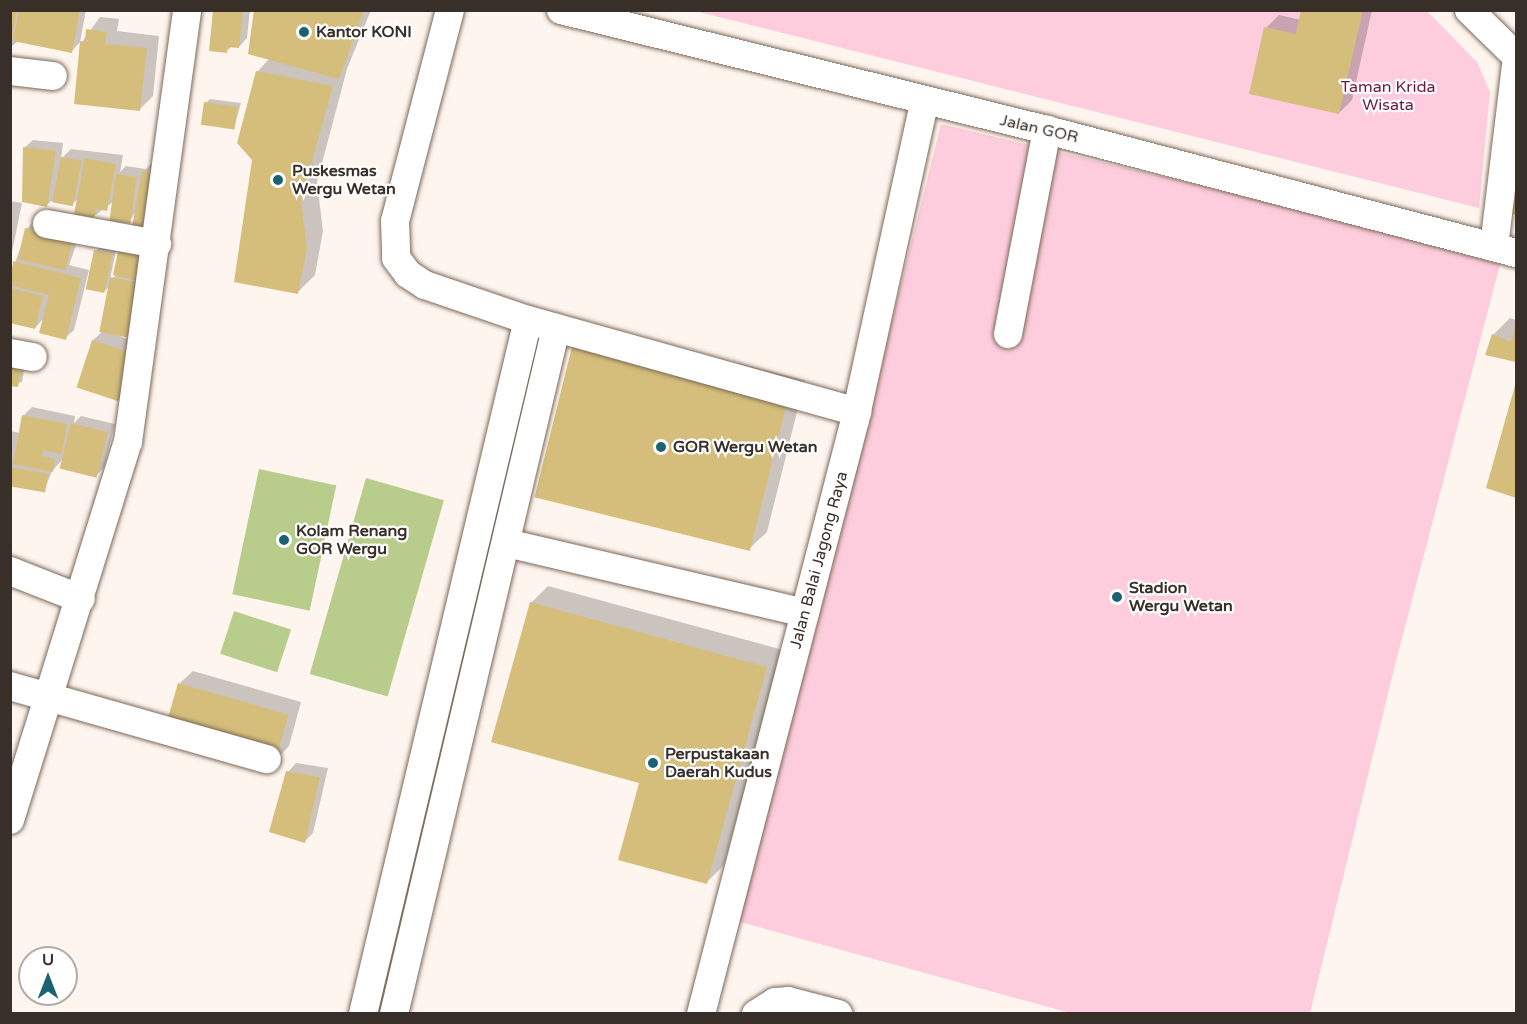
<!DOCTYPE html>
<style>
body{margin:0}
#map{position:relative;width:1527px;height:1024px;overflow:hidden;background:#fef5ee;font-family:"Varela Round",sans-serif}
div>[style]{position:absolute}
.green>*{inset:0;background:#fdccdd}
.water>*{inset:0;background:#b8cc8b;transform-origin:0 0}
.shadow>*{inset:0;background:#0003}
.building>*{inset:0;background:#d5be7b;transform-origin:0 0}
.roads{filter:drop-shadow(0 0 2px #7c6959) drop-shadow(0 0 2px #7c6959)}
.minor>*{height:28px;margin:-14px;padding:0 14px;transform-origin:14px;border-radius:14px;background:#fff}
.dots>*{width:16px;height:16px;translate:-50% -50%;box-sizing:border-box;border:3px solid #fff;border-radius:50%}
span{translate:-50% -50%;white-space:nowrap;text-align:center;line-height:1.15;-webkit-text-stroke:4.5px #fff;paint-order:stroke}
.poi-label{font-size:16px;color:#382f28;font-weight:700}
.left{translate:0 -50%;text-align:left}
.park-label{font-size:16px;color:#6a193f}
.street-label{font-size:16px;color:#382f28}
.frame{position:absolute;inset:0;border:12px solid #382f28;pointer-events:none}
.north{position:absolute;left:18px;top:946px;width:60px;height:60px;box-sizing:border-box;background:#fff;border:2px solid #afaca9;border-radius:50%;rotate:0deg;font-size:16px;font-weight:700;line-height:24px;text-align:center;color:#382f28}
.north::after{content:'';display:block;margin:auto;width:21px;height:27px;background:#1c6273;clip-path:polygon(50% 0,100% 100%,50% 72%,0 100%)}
</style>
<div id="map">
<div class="green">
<div style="clip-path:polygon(695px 11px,1427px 11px,1477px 62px,1490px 92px,1479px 208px)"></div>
<div style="clip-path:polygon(941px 124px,1502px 257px,1394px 669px,1310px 1013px,1070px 1013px,733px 920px,841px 525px)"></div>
</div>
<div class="water">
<div style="left:259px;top:469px;width:79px;height:128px;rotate:12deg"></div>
<div style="left:366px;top:478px;width:81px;height:204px;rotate:16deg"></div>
<div style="left:234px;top:611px;width:60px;height:45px;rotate:18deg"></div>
</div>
<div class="shadow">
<div style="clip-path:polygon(10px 10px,86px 10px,80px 42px,72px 51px,18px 41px,10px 48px)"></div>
<div style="clip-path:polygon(215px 10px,250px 10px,247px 38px,239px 47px,232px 46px,226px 52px)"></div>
<div style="clip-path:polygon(256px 10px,371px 10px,347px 69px,317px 182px,323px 231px,315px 275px,298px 292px,257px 72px,270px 58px)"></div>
<div style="clip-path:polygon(1303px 10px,1372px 10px,1352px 100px,1339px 113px,1266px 28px,1279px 15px,1301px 20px)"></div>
<div style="clip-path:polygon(100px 17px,119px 19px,117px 31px,159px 36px,153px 96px,140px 109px,82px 42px)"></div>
<div style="clip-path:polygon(210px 99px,241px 103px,234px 128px,206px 103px)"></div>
<div style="clip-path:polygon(33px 140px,63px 143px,61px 159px,71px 149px,123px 155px,120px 172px,126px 166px,146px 169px,152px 163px,167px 165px,129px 222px,113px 202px,93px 217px,79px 198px,71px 205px,51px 201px,47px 205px,24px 148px)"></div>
<div style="clip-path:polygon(10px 201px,22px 203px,10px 262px)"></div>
<div style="clip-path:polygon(35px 220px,81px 231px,69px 265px,89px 270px,74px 330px,65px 338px,45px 317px,35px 328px,10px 322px,10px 277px,27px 229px)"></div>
<div style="clip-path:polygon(162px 241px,110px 332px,142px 345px,126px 391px,118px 400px,93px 340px,101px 333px,110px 285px,105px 291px,96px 251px,100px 247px,116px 250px,110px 280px)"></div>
<div style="clip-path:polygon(1510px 318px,1516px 320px,1516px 361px,1487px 354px,1494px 334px)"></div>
<div style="clip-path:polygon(591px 327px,805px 380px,767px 532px,750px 548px)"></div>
<div style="clip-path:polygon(27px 354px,22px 382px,10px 384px)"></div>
<div style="clip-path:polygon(1516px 385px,1516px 497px,1488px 487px)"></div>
<div style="clip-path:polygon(32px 407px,75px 416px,74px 423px,81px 416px,115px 424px,104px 467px,96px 476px,64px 458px,52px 471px,44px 491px,10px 475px,10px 431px,20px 433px,23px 416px)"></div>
<div style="clip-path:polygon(548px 586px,783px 650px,724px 865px,707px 882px,531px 603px)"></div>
<div style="clip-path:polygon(193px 671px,301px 702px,289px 746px,277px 759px,180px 683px)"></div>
<div style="clip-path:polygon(296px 763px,328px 768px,313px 833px,305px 841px,288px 772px)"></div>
</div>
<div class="building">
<div style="clip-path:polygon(10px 10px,17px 10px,12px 38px,10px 38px)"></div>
<div style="clip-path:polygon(19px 10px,80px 10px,72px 53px,13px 41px)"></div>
<div style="clip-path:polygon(213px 10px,243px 10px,239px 48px,227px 47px,227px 53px,209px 51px)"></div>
<div style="clip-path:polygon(254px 10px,364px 10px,339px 79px,248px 54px)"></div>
<div style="clip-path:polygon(1301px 10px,1363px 10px,1339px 114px,1249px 94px,1264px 27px,1296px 34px)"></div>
<div style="clip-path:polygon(86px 29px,107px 32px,105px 44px,147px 48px,140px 111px,74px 104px,80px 41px,85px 42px)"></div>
<div style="clip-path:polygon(256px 71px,333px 86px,301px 200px,307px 249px,298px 294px,234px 282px,252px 160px,237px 143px)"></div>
<div style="left:204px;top:102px;width:34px;height:23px;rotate:8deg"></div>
<div style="clip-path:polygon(23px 147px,56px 151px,47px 207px,22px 202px)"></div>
<div style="left:61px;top:157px;width:21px;height:46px;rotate:11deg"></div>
<div style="clip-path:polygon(85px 158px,116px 164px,107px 211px,96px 209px,94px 218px,74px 214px)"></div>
<div style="left:142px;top:171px;width:17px;height:55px;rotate:10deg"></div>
<div style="left:116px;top:174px;width:21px;height:47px;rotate:8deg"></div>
<div style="clip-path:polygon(1516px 195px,1516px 215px,1511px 213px)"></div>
<div style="left:25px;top:228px;width:49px;height:32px;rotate:13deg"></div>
<div style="left:120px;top:242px;width:35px;height:34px;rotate:12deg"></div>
<div style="left:94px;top:250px;width:19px;height:40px;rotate:12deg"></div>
<div style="clip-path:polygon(13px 261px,81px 278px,66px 340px,39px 333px,49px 295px,10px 285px)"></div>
<div style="left:110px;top:277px;width:41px;height:56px;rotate:11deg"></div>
<div style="clip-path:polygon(10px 288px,43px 296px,35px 329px,10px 323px)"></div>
<div style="clip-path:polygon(1516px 323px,1516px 362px,1485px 355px,1492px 334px,1511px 342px)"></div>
<div style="left:92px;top:340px;width:44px;height:50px;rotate:18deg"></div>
<div style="left:573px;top:343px;width:222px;height:159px;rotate:14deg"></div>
<div style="clip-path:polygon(10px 355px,24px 358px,18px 387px,10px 386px)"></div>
<div style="clip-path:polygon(1516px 382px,1516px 498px,1486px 488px)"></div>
<div style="clip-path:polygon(22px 415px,67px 424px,62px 454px,43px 450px,42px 456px,55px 459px,53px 472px,13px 464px)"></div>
<div style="left:71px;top:423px;width:38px;height:47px;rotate:14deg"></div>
<div style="left:10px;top:467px;width:39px;height:19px;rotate:10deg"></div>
<div style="clip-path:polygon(530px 602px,767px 667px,707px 884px,618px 860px,639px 783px,491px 742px)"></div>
<div style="left:178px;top:683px;width:115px;height:44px;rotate:16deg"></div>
<div style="clip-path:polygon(286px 771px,320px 777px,305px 843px,269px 832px)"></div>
</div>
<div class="roads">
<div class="minor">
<div style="left:450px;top:10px;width:218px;rotate:104.6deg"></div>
<div style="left:395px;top:221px;width:37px;rotate:88deg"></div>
<div style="left:396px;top:258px;width:20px;rotate:53deg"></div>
<div style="left:408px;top:274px;width:20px;rotate:33deg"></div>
<div style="left:425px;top:285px;width:109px;rotate:18.8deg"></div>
<div style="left:528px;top:320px;width:342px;rotate:15.6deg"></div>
<div style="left:561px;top:10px;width:501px;rotate:13.87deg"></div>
<div style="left:1047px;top:130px;width:485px;rotate:14.7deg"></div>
<div style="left:1469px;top:10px;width:66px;rotate:44.4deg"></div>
<div style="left:10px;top:71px;width:43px;rotate:6.6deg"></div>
<div style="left:47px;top:224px;width:112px;rotate:10.3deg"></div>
<div style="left:1494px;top:247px;width:182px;rotate:-83.1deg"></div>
<div style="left:1008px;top:334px;width:208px;rotate:-79.2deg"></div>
<div style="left:10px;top:353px;width:23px;rotate:10deg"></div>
<div style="left:507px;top:543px;width:306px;rotate:13.2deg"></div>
<div style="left:10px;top:571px;width:76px;rotate:21.5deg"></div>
<div style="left:10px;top:686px;width:267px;rotate:15.9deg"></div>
<div style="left:10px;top:820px;width:396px;rotate:-72.7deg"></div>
<div style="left:128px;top:442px;width:436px;rotate:-82.2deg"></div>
<div style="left:363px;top:1014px;width:713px;rotate:-76.63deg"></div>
<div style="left:394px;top:1014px;width:705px;rotate:-76.71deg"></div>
<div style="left:701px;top:1014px;width:614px;rotate:-75.47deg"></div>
<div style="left:855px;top:420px;width:324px;rotate:-77.7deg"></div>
<div style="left:756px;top:1014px;width:22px;rotate:-32deg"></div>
<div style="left:775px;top:1002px;width:13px;rotate:-4deg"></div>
<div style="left:788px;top:1001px;width:52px;rotate:14.6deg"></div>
</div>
</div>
<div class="dots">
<div style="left:304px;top:32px;background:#1c6273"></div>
<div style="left:278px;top:180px;background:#1c6273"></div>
<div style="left:661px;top:447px;background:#1c6273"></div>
<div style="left:284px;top:540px;background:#1c6273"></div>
<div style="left:1117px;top:597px;background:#1c6273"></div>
<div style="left:653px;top:763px;background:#1c6273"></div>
</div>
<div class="poi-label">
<span class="left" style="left:316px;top:32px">Kantor KONI</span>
<span class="left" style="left:292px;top:180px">Puskesmas<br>Wergu Wetan</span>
<span class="left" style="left:673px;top:447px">GOR Wergu Wetan</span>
<span class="left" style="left:296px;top:540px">Kolam Renang<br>GOR Wergu</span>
<span class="left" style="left:1129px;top:597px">Stadion<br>Wergu Wetan</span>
<span class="left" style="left:665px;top:763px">Perpustakaan<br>Daerah Kudus</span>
</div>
<div class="park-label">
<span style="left:1388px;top:96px">Taman Krida<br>Wisata</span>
</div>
<div class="street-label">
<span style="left:1039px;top:129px;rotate:13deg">Jalan GOR</span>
<span style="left:819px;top:560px;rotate:-75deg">Jalan Balai Jagong Raya</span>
</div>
<div class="frame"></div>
<div class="north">U</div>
</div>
